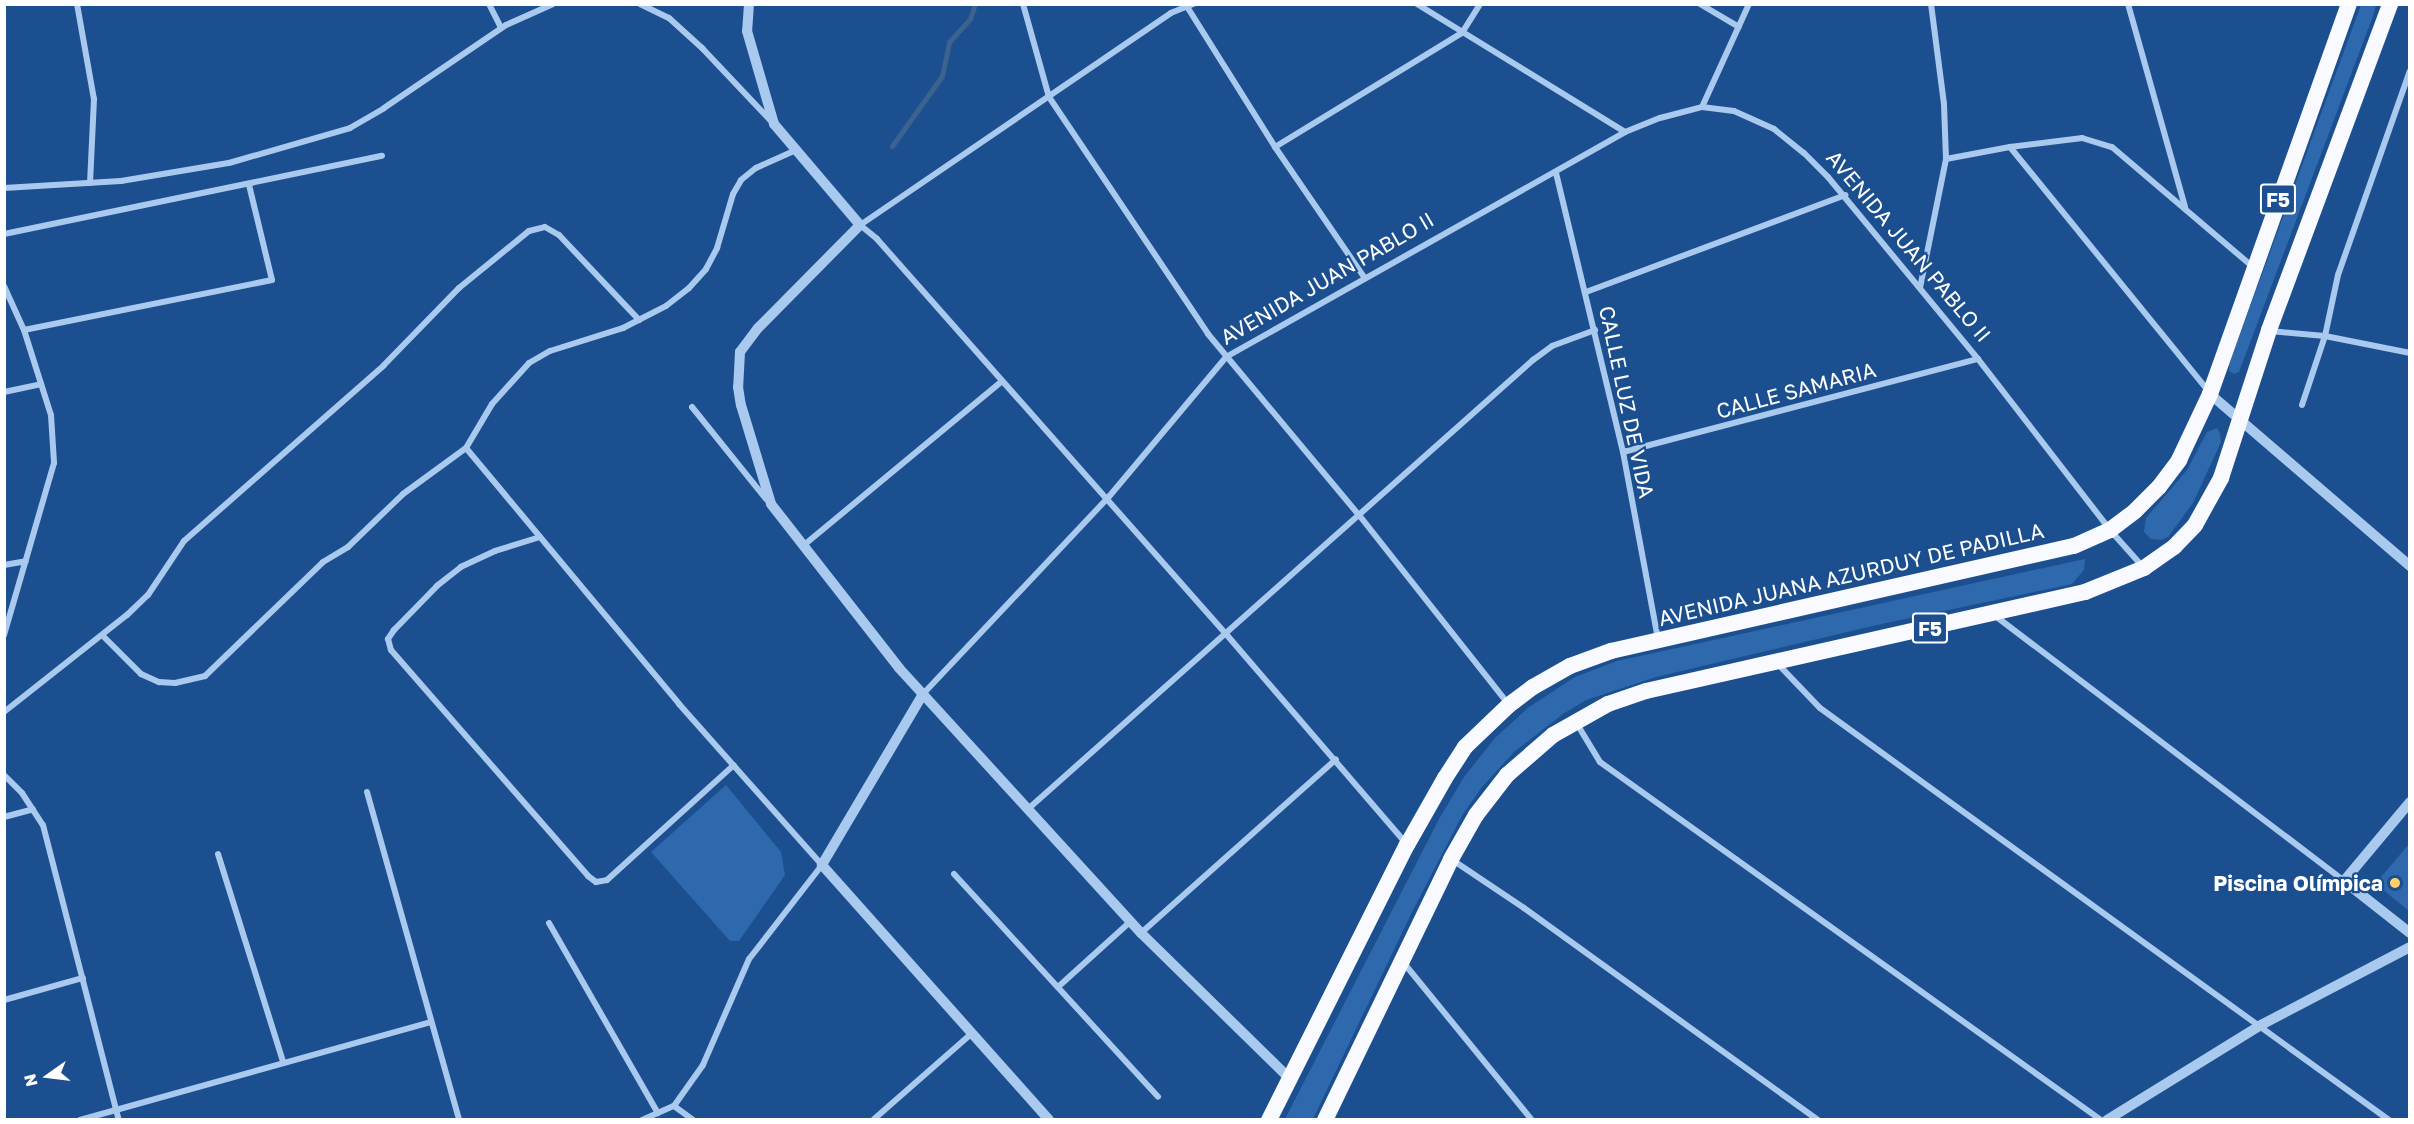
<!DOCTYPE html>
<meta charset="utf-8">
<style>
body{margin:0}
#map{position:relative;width:2414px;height:1124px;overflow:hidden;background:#1b4f8f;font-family:"Golos Text",sans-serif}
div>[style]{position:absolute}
.green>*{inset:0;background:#2e69ad}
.stream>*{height:5px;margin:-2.5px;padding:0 2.5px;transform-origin:2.5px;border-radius:2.5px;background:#3c6290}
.minor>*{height:6px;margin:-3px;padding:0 3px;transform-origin:3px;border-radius:3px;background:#a9c9ee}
.tertiary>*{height:10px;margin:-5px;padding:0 5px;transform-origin:5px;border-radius:5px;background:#a9c9ee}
.trunk>*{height:16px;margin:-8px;padding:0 8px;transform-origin:8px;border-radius:8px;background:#f8faff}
.dots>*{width:16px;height:16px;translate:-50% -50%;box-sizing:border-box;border:3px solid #1b4f8f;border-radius:50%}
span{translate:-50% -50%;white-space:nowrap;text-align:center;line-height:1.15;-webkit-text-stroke:4.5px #1b4f8f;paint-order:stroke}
.shield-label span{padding:2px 4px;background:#1b4f8f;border:2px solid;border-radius:4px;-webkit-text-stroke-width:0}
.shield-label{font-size:20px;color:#fff;font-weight:700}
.street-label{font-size:21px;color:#fff}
.poi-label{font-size:21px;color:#fff;font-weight:700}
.right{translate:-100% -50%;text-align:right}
.frame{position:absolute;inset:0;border:6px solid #fff;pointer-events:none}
.north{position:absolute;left:18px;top:1046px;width:60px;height:60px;-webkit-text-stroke:4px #1b4f8f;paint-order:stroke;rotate:256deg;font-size:16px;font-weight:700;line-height:24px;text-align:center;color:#fff}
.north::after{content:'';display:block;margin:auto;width:21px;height:27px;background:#fff;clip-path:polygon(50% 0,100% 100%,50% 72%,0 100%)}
</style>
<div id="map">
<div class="green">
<div style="clip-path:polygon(2361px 5px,2376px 5px,2373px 16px,2239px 372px,2234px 374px,2229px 371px,2229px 364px)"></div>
<div style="clip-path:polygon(2217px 428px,2220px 433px,2221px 442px,2193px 503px,2168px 537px,2161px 540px,2151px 539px,2144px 532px,2146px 518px,2187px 470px,2207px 432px)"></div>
<div style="clip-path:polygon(2085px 559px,2084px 570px,2072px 584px,1877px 625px,1656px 677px,1586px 700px,1563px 714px,1514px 752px,1482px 787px,1463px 814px,1412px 912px,1313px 1119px,1285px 1119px,1439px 819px,1464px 777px,1495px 738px,1529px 707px,1575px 677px,1617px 661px)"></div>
<div style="clip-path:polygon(726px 785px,781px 852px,785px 875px,739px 941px,730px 941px,651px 852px)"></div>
<div style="clip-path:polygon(2409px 844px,2409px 911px,2382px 889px,2381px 877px)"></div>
</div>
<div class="stream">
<div style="left:892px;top:146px;width:86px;rotate:-54.5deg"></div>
<div style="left:942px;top:76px;width:35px;rotate:-78deg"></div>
<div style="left:949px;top:42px;width:31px;rotate:-48deg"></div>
<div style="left:970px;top:19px;width:16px;rotate:-72deg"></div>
</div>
<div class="minor">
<div style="left:77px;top:4px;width:97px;rotate:79.9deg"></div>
<div style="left:94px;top:99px;width:84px;rotate:92.7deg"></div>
<div style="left:489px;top:4px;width:27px;rotate:63deg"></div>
<div style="left:640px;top:4px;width:32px;rotate:26deg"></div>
<div style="left:669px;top:18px;width:45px;rotate:42.3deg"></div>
<div style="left:702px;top:48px;width:99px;rotate:46.6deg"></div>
<div style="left:1023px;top:4px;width:97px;rotate:74.4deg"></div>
<div style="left:1049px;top:97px;width:285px;rotate:56.1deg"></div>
<div style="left:1208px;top:334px;width:236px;rotate:50.2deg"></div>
<div style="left:1359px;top:515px;width:242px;rotate:51.7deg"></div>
<div style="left:1193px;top:4px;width:24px;rotate:158deg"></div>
<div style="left:1171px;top:13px;width:376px;rotate:145.7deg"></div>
<div style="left:860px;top:225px;width:22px;rotate:39deg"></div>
<div style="left:877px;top:239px;width:527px;rotate:48.54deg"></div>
<div style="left:1226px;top:634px;width:274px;rotate:49.3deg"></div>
<div style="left:1417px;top:4px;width:244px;rotate:31.6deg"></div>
<div style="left:1700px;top:4px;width:45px;rotate:30.5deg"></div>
<div style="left:2128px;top:4px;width:211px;rotate:74.3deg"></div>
<div style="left:1186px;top:5px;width:168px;rotate:57.9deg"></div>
<div style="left:1275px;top:147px;width:158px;rotate:55.6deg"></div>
<div style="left:1702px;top:107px;width:113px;rotate:-65.5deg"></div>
<div style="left:1275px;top:147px;width:219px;rotate:-31.4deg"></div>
<div style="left:1462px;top:33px;width:34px;rotate:-58deg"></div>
<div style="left:2010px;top:147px;width:314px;rotate:50.9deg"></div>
<div style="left:1946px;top:159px;width:65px;rotate:-10.6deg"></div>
<div style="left:2010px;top:147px;width:73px;rotate:-7.1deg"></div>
<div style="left:2082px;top:138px;width:31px;rotate:17deg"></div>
<div style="left:2112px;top:147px;width:184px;rotate:40.4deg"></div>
<div style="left:1556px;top:173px;width:287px;rotate:76.5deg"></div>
<div style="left:1623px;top:452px;width:190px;rotate:79.4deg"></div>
<div style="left:4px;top:188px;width:117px;rotate:-3.4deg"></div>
<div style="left:121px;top:181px;width:109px;rotate:-9.5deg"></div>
<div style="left:229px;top:163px;width:126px;rotate:-16.1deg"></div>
<div style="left:350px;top:128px;width:39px;rotate:-30deg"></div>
<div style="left:384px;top:108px;width:148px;rotate:-34.2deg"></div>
<div style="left:506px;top:25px;width:51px;rotate:-24.1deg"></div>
<div style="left:4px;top:234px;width:386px;rotate:-11.7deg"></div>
<div style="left:4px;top:286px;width:48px;rotate:65.6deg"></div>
<div style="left:24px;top:330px;width:89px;rotate:72.4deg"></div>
<div style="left:51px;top:415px;width:48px;rotate:86.4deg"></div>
<div style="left:54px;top:463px;width:179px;rotate:106.2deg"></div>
<div style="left:1920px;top:288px;width:132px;rotate:-78.6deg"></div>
<div style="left:1946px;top:159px;width:55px;rotate:-92.1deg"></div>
<div style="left:1944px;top:104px;width:101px;rotate:-97.4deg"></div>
<div style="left:1586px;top:292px;width:277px;rotate:-20.5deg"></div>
<div style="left:24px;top:330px;width:253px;rotate:-11.4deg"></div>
<div style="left:272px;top:280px;width:98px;rotate:-103.6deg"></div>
<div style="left:2270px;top:331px;width:55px;rotate:5.2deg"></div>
<div style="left:2325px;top:336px;width:87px;rotate:11.3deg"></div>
<div style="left:4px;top:392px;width:38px;rotate:-12deg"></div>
<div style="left:2302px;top:405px;width:73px;rotate:-71.6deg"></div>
<div style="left:2325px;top:336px;width:62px;rotate:-78deg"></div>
<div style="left:2338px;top:275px;width:216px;rotate:-70.6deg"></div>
<div style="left:692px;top:407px;width:118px;rotate:51.2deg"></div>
<div style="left:466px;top:448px;width:333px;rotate:50.2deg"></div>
<div style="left:679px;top:704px;width:215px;rotate:48.4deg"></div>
<div style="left:822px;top:865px;width:119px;rotate:127.8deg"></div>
<div style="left:749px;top:959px;width:116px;rotate:113.5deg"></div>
<div style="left:703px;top:1065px;width:50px;rotate:125.3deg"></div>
<div style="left:1623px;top:452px;width:367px;rotate:-14.7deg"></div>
<div style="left:540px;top:537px;width:47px;rotate:162.7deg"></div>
<div style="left:495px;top:551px;width:38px;rotate:155deg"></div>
<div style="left:461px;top:567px;width:31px;rotate:142deg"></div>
<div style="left:437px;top:586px;width:62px;rotate:134.3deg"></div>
<div style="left:394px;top:630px;width:11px;rotate:124deg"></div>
<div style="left:388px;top:639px;width:11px;rotate:75deg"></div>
<div style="left:391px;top:650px;width:300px;rotate:48.9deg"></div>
<div style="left:588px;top:876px;width:10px;rotate:37deg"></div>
<div style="left:596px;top:882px;width:11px;rotate:-10deg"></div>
<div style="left:607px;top:880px;width:171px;rotate:-42.2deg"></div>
<div style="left:804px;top:545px;width:257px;rotate:-39.6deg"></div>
<div style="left:4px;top:565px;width:22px;rotate:-10deg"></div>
<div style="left:1994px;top:615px;width:440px;rotate:37.2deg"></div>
<div style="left:103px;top:636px;width:54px;rotate:45deg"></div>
<div style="left:141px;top:674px;width:20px;rotate:24deg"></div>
<div style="left:159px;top:682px;width:16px;rotate:4deg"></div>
<div style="left:175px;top:683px;width:31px;rotate:-13deg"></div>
<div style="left:205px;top:676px;width:164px;rotate:-44deg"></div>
<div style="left:323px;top:562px;width:29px;rotate:-31deg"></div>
<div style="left:348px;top:547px;width:76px;rotate:-43.9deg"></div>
<div style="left:403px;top:494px;width:78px;rotate:-36.1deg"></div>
<div style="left:466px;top:448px;width:51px;rotate:-59.4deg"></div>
<div style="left:492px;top:404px;width:55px;rotate:-47.9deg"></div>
<div style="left:529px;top:363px;width:24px;rotate:-30deg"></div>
<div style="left:550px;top:351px;width:77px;rotate:-17.5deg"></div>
<div style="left:623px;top:328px;width:48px;rotate:-27.1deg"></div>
<div style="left:666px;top:306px;width:29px;rotate:-38deg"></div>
<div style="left:689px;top:288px;width:25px;rotate:-48deg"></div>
<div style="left:706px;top:269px;width:24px;rotate:-62deg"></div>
<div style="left:717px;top:248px;width:56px;rotate:-73.5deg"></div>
<div style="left:733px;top:194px;width:16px;rotate:-60deg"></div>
<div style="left:741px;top:180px;width:19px;rotate:-39deg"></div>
<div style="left:756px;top:168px;width:44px;rotate:-24.2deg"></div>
<div style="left:1777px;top:663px;width:62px;rotate:46.3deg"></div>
<div style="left:1820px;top:708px;width:702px;rotate:35.91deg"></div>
<div style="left:923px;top:694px;width:268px;rotate:-46.7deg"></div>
<div style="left:1107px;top:499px;width:185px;rotate:-50deg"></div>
<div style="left:1226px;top:357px;width:458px;rotate:-29.4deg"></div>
<div style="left:1625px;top:132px;width:38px;rotate:-22deg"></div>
<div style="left:1660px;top:118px;width:43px;rotate:-14.7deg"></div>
<div style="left:1702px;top:107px;width:32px;rotate:7deg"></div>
<div style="left:1734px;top:111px;width:44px;rotate:24.2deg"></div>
<div style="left:1774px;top:129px;width:38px;rotate:39deg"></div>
<div style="left:1804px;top:153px;width:34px;rotate:45deg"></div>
<div style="left:1828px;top:177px;width:236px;rotate:50.5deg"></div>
<div style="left:1978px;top:359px;width:216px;rotate:52.3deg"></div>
<div style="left:2110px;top:530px;width:50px;rotate:48.3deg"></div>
<div style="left:4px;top:712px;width:157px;rotate:-38.3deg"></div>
<div style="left:127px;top:615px;width:29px;rotate:-44deg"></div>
<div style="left:148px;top:595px;width:65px;rotate:-56.3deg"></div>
<div style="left:184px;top:541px;width:266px;rotate:-41.3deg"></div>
<div style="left:384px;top:365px;width:107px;rotate:-45.8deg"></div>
<div style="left:459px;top:288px;width:90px;rotate:-39.2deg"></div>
<div style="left:529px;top:231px;width:16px;rotate:-14deg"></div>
<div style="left:545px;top:227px;width:16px;rotate:30deg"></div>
<div style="left:559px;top:235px;width:117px;rotate:46.7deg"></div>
<div style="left:1577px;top:724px;width:44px;rotate:58.8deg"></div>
<div style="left:1600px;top:762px;width:616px;rotate:35.55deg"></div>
<div style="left:4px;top:775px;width:25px;rotate:45deg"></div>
<div style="left:22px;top:793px;width:38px;rotate:57deg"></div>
<div style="left:43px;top:825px;width:305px;rotate:75.6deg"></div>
<div style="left:367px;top:792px;width:341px;rotate:74.3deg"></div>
<div style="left:1028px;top:809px;width:676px;rotate:-41.64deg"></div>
<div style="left:1533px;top:360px;width:24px;rotate:-36deg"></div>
<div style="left:1552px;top:346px;width:46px;rotate:-20.4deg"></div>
<div style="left:4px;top:817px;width:30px;rotate:-15deg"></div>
<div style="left:218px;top:854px;width:218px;rotate:72.6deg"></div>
<div style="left:1451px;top:859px;width:88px;rotate:33.9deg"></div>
<div style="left:1524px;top:908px;width:362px;rotate:35.8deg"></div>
<div style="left:954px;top:874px;width:302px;rotate:47.5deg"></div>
<div style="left:549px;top:923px;width:219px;rotate:60.2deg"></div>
<div style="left:1141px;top:933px;width:261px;rotate:-41.7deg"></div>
<div style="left:1403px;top:962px;width:204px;rotate:50.8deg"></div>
<div style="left:1058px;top:987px;width:98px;rotate:-42.1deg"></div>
<div style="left:4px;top:1000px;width:82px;rotate:-15.6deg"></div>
<div style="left:80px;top:1120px;width:364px;rotate:-15.6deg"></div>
<div style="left:642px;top:1120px;width:35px;rotate:-24deg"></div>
<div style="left:674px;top:1106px;width:24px;rotate:36deg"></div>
<div style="left:873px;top:1120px;width:132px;rotate:-41.3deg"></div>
</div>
<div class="tertiary">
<div style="left:749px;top:4px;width:27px;rotate:94deg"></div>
<div style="left:747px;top:31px;width:97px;rotate:73.8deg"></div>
<div style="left:774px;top:124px;width:133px;rotate:49.6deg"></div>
<div style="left:860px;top:225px;width:145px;rotate:134.7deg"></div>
<div style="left:758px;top:328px;width:30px;rotate:127deg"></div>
<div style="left:740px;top:352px;width:35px;rotate:93deg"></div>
<div style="left:738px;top:387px;width:18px;rotate:81deg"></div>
<div style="left:741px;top:405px;width:103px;rotate:73.1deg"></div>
<div style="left:771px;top:504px;width:208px;rotate:52deg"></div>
<div style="left:899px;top:668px;width:359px;rotate:47.6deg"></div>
<div style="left:1141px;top:933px;width:207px;rotate:44.4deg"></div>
<div style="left:2210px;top:394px;width:264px;rotate:40.7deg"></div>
<div style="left:923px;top:694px;width:199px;rotate:120.6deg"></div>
<div style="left:822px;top:865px;width:341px;rotate:48.3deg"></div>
<div style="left:2410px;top:802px;width:103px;rotate:129.9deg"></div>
<div style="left:2344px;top:881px;width:84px;rotate:38.2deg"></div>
<div style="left:2107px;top:1120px;width:179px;rotate:-31.7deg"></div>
<div style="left:2259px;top:1026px;width:170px;rotate:-27.6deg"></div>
</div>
<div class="trunk">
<div style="left:1269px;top:1120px;width:308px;rotate:-63.4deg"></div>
<div style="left:1407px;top:845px;width:77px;rotate:-60.4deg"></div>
<div style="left:1445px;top:778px;width:37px;rotate:-57deg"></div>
<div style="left:1465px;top:747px;width:61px;rotate:-43.7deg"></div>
<div style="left:1509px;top:705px;width:30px;rotate:-37deg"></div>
<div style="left:1533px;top:687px;width:43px;rotate:-29.6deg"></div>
<div style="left:1570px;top:666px;width:44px;rotate:-20.1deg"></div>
<div style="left:1611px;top:651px;width:475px;rotate:-12.8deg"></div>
<div style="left:2074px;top:546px;width:39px;rotate:-24deg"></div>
<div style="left:2110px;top:530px;width:31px;rotate:-37deg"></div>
<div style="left:2135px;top:511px;width:34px;rotate:-45deg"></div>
<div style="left:2159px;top:487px;width:34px;rotate:-53deg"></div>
<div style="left:2179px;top:460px;width:73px;rotate:-64.8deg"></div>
<div style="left:2210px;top:394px;width:414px;rotate:-70.4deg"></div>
<div style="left:1325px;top:1120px;width:290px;rotate:-64.2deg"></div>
<div style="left:1451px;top:859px;width:51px;rotate:-60.4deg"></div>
<div style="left:1476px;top:815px;width:51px;rotate:-52.2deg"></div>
<div style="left:1507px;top:775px;width:61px;rotate:-41deg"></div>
<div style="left:1553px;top:735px;width:63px;rotate:-29.4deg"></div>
<div style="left:1608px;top:704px;width:40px;rotate:-18.9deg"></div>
<div style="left:1646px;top:691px;width:450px;rotate:-12.7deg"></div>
<div style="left:2085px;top:592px;width:64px;rotate:-22.1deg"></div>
<div style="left:2144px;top:568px;width:37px;rotate:-35deg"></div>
<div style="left:2174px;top:547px;width:30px;rotate:-46deg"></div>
<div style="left:2195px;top:525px;width:54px;rotate:-61deg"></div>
<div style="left:2221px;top:478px;width:156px;rotate:-72deg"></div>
<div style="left:2269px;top:330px;width:348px;rotate:-69.6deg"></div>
</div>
<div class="dots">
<div style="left:2395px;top:883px;background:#ffd166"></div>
</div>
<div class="shield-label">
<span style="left:2278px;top:199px">F5</span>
<span style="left:1930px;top:628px">F5</span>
</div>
<div class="street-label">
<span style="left:1909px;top:246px;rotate:50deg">AVENIDA JUAN PABLO II</span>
<span style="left:1327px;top:278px;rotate:-30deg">AVENIDA JUAN PABLO II</span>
<span style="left:1796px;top:390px;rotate:-15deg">CALLE SAMARIA</span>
<span style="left:1627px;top:402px;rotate:78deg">CALLE LUZ DE VIDA</span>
<span style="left:1851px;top:574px;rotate:-13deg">AVENIDA JUANA AZURDUY DE PADILLA</span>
</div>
<div class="poi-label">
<span class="right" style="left:2383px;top:883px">Piscina Olímpica</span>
</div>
<div class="frame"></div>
<div class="north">N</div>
</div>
